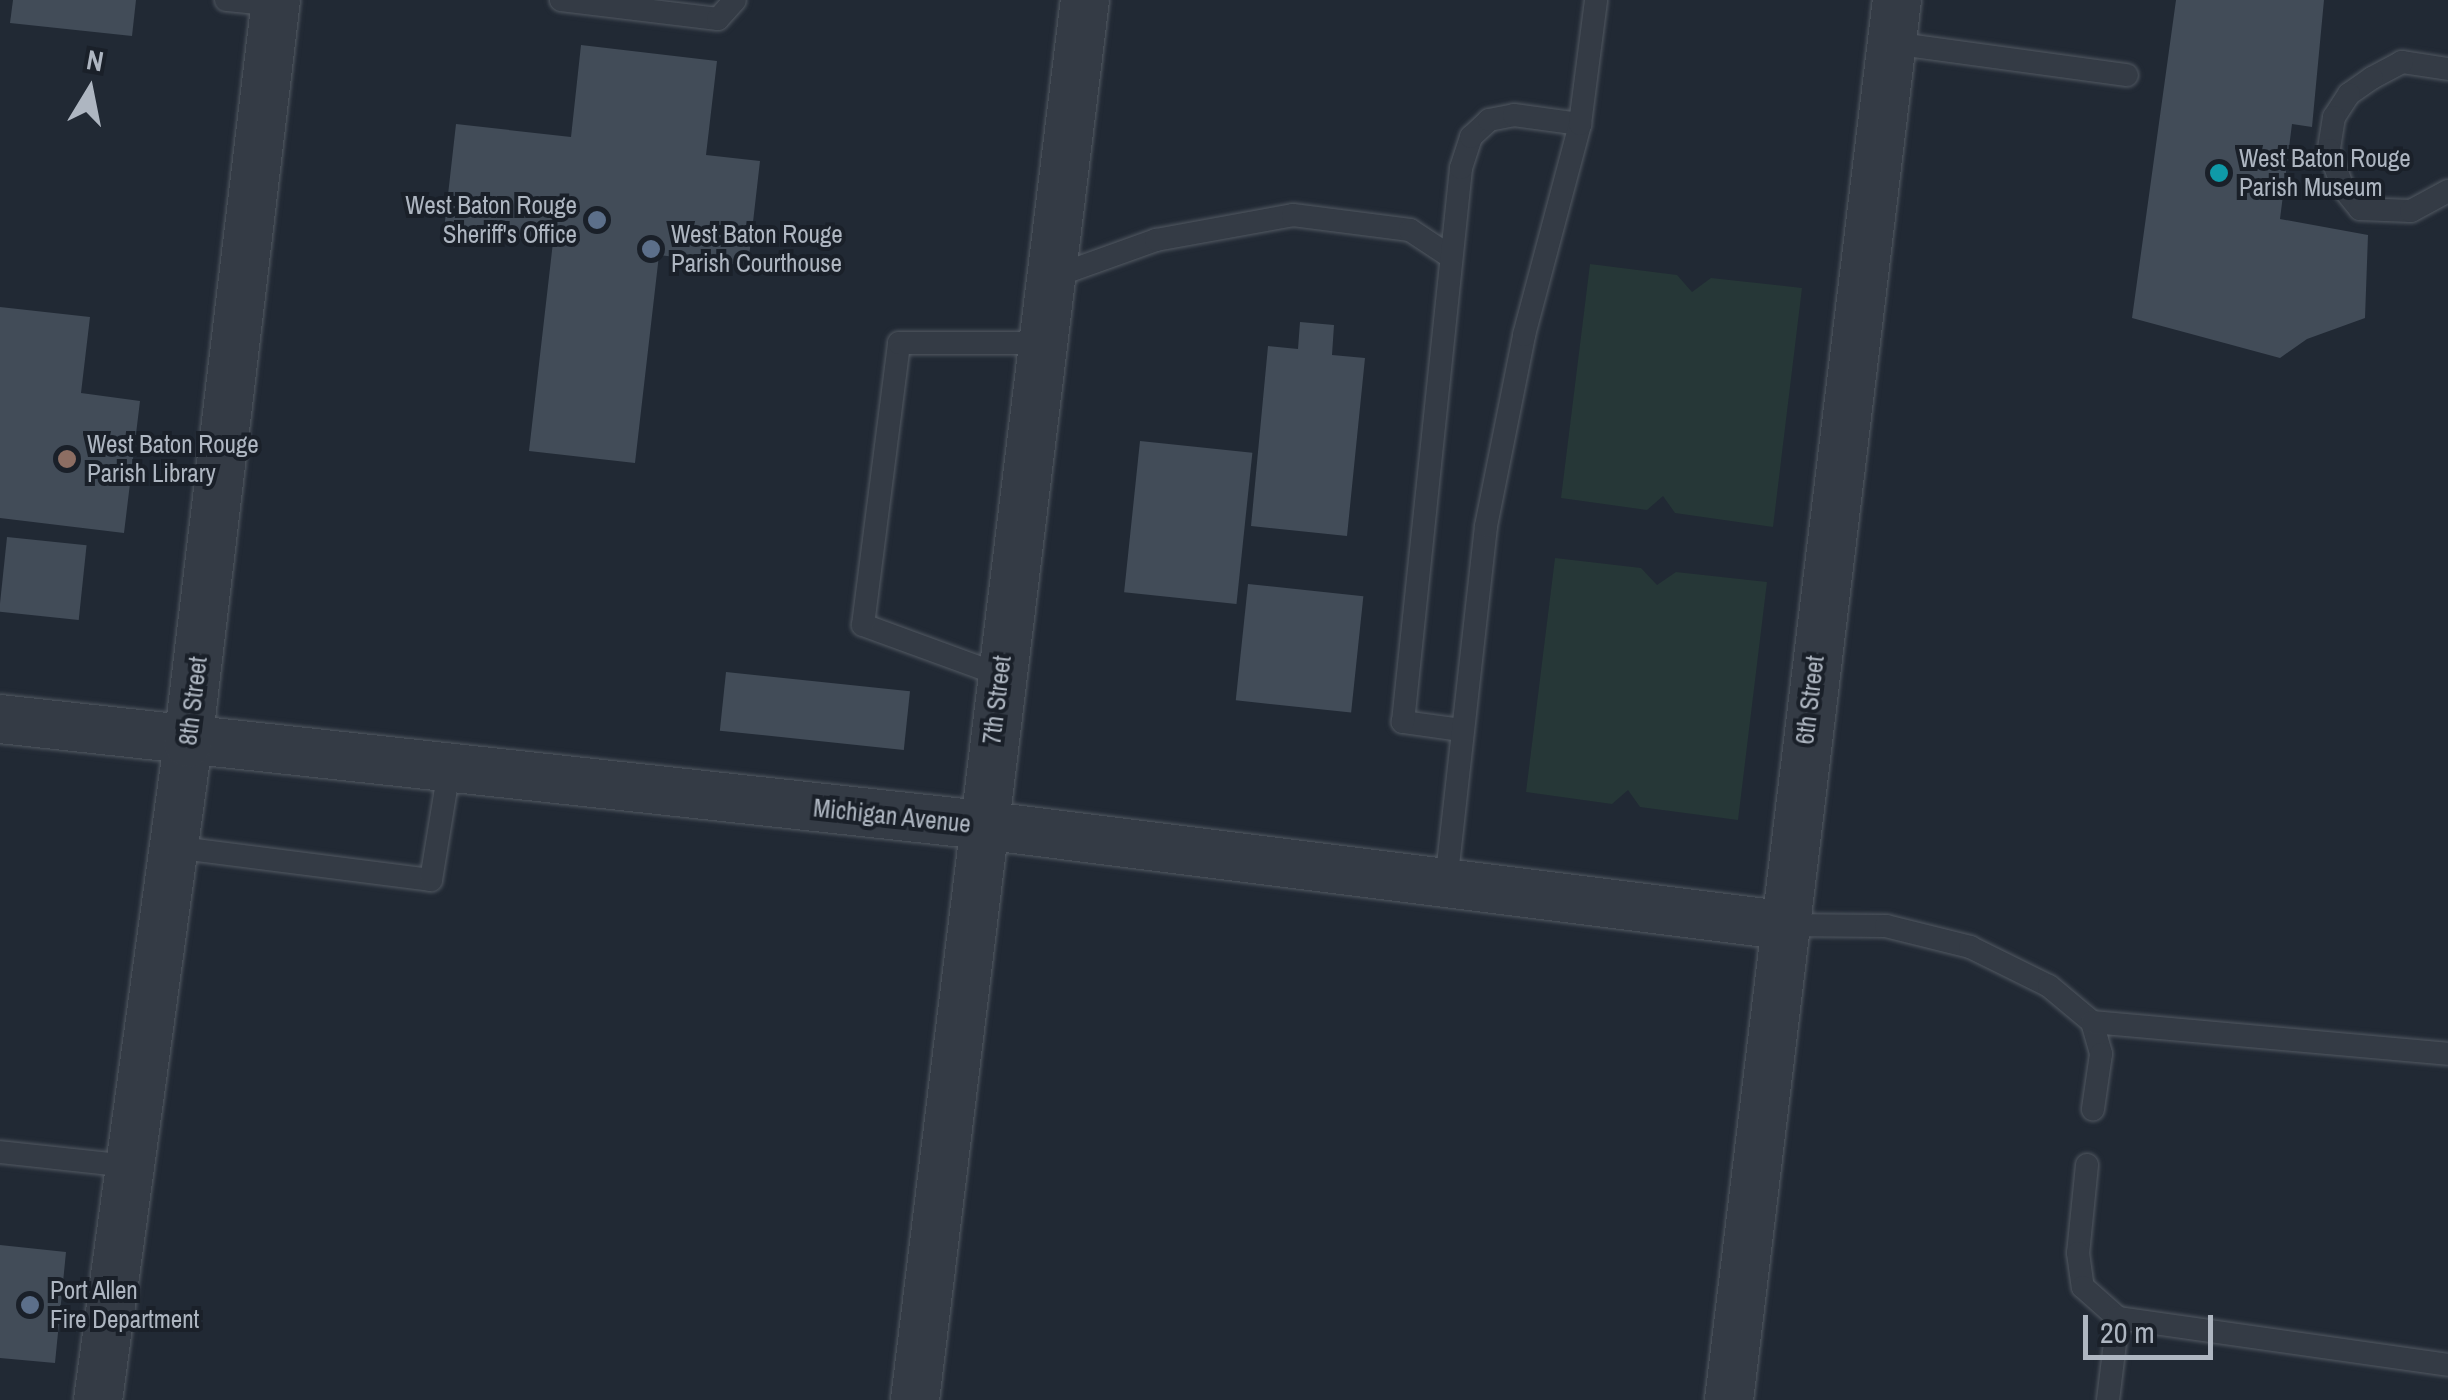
<!DOCTYPE html>
<style>
body{margin:0}
#map{position:relative;width:2448px;height:1400px;overflow:hidden;background:#212934;font-family:"Archivo Narrow",sans-serif}
div>[style]{position:absolute}
.green>*{inset:0;background:#263737}
.building>*{inset:0;background:#424c58;transform-origin:0 0}
.roads{filter:drop-shadow(0 0 2px #525962) drop-shadow(0 0 2px #525962)}
.lane>*{height:22px;margin:-11px;padding:0 11px;transform-origin:11px;border-radius:11px;background:#343b45}
.street>*{height:48px;margin:-24px;padding:0 24px;transform-origin:24px;border-radius:24px;background:#343b45}
.dots>*{width:28px;height:28px;translate:-50% -50%;box-sizing:border-box;border:5px solid #1a2029;border-radius:50%}
span{translate:-50% -50%;white-space:nowrap;text-align:center;line-height:1.15;-webkit-text-stroke:8px #1a2029;paint-order:stroke}
.poi-label{font-size:25px;color:#aeb6c1}
.left{translate:0 -50%;text-align:left}
.right{translate:-100% -50%;text-align:right}
.street-label{font-size:25px;color:#aeb6c1}
.north{position:absolute;left:40px;top:40px;width:100px;height:100px;-webkit-text-stroke:8px #1a2029;paint-order:stroke;rotate:10deg;font-size:28px;font-weight:700;line-height:40px;text-align:center;color:#aeb6c1}
.north::after{content:'';display:block;margin:auto;width:35px;height:45px;background:#aeb6c1;clip-path:polygon(50% 0,100% 100%,50% 72%,0 100%)}
.scale{position:absolute;left:2083px;top:1315px;width:130px;height:45px;box-sizing:border-box;border:5px solid #aeb6c1;border-top:0;padding-left:12px;font-size:30px;line-height:35px;white-space:nowrap;color:#aeb6c1;-webkit-text-stroke:8px #1a2029;paint-order:stroke}
</style>
<div id="map">
<div class="green">
<div style="clip-path:polygon(1590px 264px,1677px 275px,1692px 292px,1711px 278px,1802px 288px,1773px 527px,1675px 513px,1663px 496px,1647px 510px,1561px 498px)"></div>
<div style="clip-path:polygon(1555px 558px,1641px 568px,1657px 585px,1676px 572px,1767px 582px,1738px 820px,1640px 807px,1628px 790px,1612px 804px,1526px 792px)"></div>
</div>
<div class="building">
<div style="clip-path:polygon(13px 0,136px 0,132px 36px,10px 23px)"></div>
<div style="clip-path:polygon(2176px 0,2324px 0,2312px 127px,2292px 124px,2280px 219px,2368px 235px,2365px 318px,2307px 339px,2280px 358px,2132px 318px)"></div>
<div style="clip-path:polygon(581px 45px,717px 61px,706px 155px,760px 161px,748px 266px,659px 255px,635px 463px,529px 451px,553px 242px,444px 230px,456px 124px,571px 137px)"></div>
<div style="clip-path:polygon(0 307px,90px 317px,81px 393px,140px 401px,124px 533px,0 518px)"></div>
<div style="clip-path:polygon(1300px 322px,1334px 325px,1332px 355px,1365px 358px,1347px 536px,1251px 526px,1268px 346px,1298px 349px)"></div>
<div style="left:1140px;top:441px;width:113px;height:152px;rotate:6deg"></div>
<div style="left:7px;top:537px;width:80px;height:75px;rotate:6deg"></div>
<div style="left:1248px;top:584px;width:116px;height:117px;rotate:6deg"></div>
<div style="left:726px;top:672px;width:185px;height:59px;rotate:6deg"></div>
<div style="clip-path:polygon(0 1245px,66px 1252px,55px 1363px,0 1358px)"></div>
</div>
<div class="roads">
<div class="lane">
<div style="left:226px;top:0;width:50px;rotate:5.7deg"></div>
<div style="left:561px;top:0;width:158px;rotate:6.9deg"></div>
<div style="left:718px;top:19px;width:25px;rotate:-48deg"></div>
<div style="left:1892px;top:43px;width:237px;rotate:7.8deg"></div>
<div style="left:2448px;top:69px;width:47px;rotate:-171.3deg"></div>
<div style="left:2402px;top:62px;width:34px;rotate:152deg"></div>
<div style="left:2372px;top:78px;width:28px;rotate:145deg"></div>
<div style="left:2349px;top:94px;width:27px;rotate:123deg"></div>
<div style="left:2334px;top:117px;width:33px;rotate:99deg"></div>
<div style="left:2329px;top:150px;width:40px;rotate:69.8deg"></div>
<div style="left:2343px;top:188px;width:27px;rotate:51deg"></div>
<div style="left:2360px;top:209px;width:51px;rotate:2.2deg"></div>
<div style="left:2411px;top:211px;width:42px;rotate:-28.4deg"></div>
<div style="left:1050px;top:278px;width:113px;rotate:-19.7deg"></div>
<div style="left:1156px;top:240px;width:139px;rotate:-10.3deg"></div>
<div style="left:1293px;top:215px;width:118px;rotate:7.3deg"></div>
<div style="left:1410px;top:230px;width:49px;rotate:33.4deg"></div>
<div style="left:1000px;top:675px;width:146px;rotate:-159.9deg"></div>
<div style="left:863px;top:625px;width:284px;rotate:-82.7deg"></div>
<div style="left:899px;top:343px;width:143px"></div>
<div style="left:1461px;top:730px;width:59px;rotate:-172.1deg"></div>
<div style="left:1403px;top:722px;width:557px;rotate:-84.02deg"></div>
<div style="left:1461px;top:168px;width:33px;rotate:-72deg"></div>
<div style="left:1471px;top:137px;width:25px;rotate:-43deg"></div>
<div style="left:1489px;top:120px;width:25px;rotate:-11deg"></div>
<div style="left:1514px;top:115px;width:67px;rotate:7.8deg"></div>
<div style="left:173px;top:847px;width:260px;rotate:7.3deg"></div>
<div style="left:431px;top:880px;width:111px;rotate:-80.7deg"></div>
<div style="left:1446px;top:883px;width:359px;rotate:-83.6deg"></div>
<div style="left:1486px;top:526px;width:195px;rotate:-78.7deg"></div>
<div style="left:1524px;top:335px;width:218px;rotate:-75.1deg"></div>
<div style="left:1580px;top:124px;width:125px;rotate:-82.6deg"></div>
<div style="left:1782px;top:925px;width:104px;rotate:0.6deg"></div>
<div style="left:1886px;top:926px;width:87px;rotate:14deg"></div>
<div style="left:1970px;top:947px;width:88px;rotate:26.3deg"></div>
<div style="left:2049px;top:986px;width:56px;rotate:39.9deg"></div>
<div style="left:2092px;top:1022px;width:33px;rotate:74deg"></div>
<div style="left:2101px;top:1054px;width:56px;rotate:98.3deg"></div>
<div style="left:2092px;top:1022px;width:357px;rotate:5.1deg"></div>
<div style="left:0;top:1152px;width:130px;rotate:6.2deg"></div>
<div style="left:2087px;top:1165px;width:88px;rotate:95.8deg"></div>
<div style="left:2078px;top:1253px;width:34px;rotate:82deg"></div>
<div style="left:2083px;top:1287px;width:47px;rotate:41.5deg"></div>
<div style="left:2108px;top:1400px;width:83px;rotate:-83deg"></div>
<div style="left:2118px;top:1318px;width:333px;rotate:8.1deg"></div>
</div>
<div class="street">
<div style="left:0;top:719px;width:988px;rotate:6.16deg"></div>
<div style="left:982px;top:825px;width:806px;rotate:7.13deg"></div>
<div style="left:98px;top:1400px;width:663px;rotate:-82.2deg"></div>
<div style="left:188px;top:743px;width:748px;rotate:-83.25deg"></div>
<div style="left:915px;top:1400px;width:1410px;rotate:-83.08deg"></div>
<div style="left:1729px;top:1400px;width:1410px;rotate:-83.16deg"></div>
</div>
</div>
<div class="dots">
<div style="left:2219px;top:173px;background:#0f9aa8"></div>
<div style="left:597px;top:220px;background:#5c6f8a"></div>
<div style="left:651px;top:249px;background:#5c6f8a"></div>
<div style="left:67px;top:459px;background:#8d6e63"></div>
<div style="left:30px;top:1305px;background:#5c6f8a"></div>
</div>
<div class="poi-label">
<span class="left" style="left:2239px;top:173px">West Baton Rouge<br>Parish Museum</span>
<span class="right" style="left:577px;top:220px">West Baton Rouge<br>Sheriff's Office</span>
<span class="left" style="left:671px;top:249px">West Baton Rouge<br>Parish Courthouse</span>
<span class="left" style="left:87px;top:459px">West Baton Rouge<br>Parish Library</span>
<span class="left" style="left:50px;top:1305px">Port Allen<br>Fire Department</span>
</div>
<div class="street-label">
<span style="left:997px;top:700px;rotate:-83deg">7th Street</span>
<span style="left:1810px;top:700px;rotate:-83deg">6th Street</span>
<span style="left:193px;top:701px;rotate:-83deg">8th Street</span>
<span style="left:892px;top:816px;rotate:6deg">Michigan Avenue</span>
</div>
<div class="north">N</div>
<div class="scale">20 m</div>
</div>
